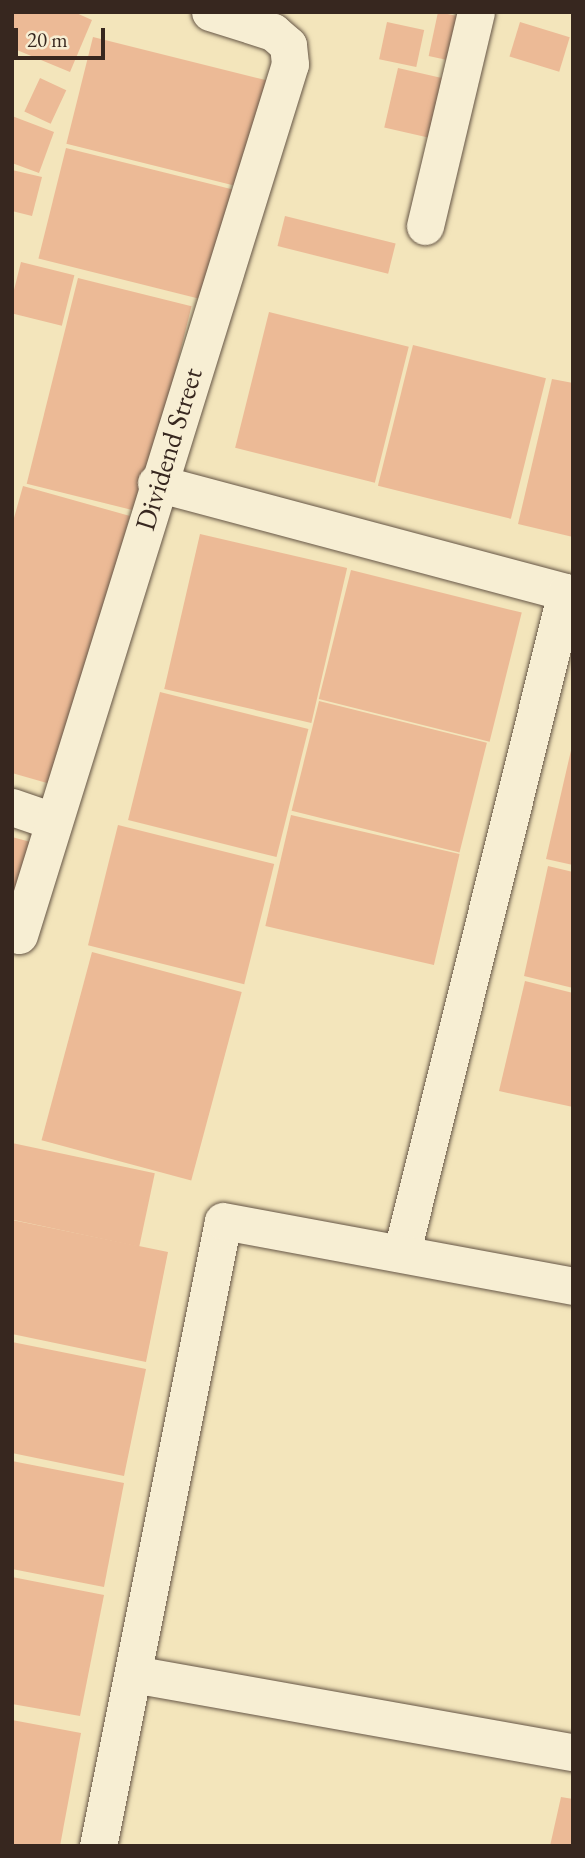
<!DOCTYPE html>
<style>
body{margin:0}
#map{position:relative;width:585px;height:1858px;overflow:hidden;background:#f3e5bb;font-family:"EB Garamond",serif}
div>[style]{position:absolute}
.building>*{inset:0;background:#ecba96;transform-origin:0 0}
.roads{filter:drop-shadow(0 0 2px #665646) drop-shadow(0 0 2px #665646)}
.minor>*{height:37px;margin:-18.5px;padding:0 18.5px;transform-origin:18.5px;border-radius:18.5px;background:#f7eed3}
span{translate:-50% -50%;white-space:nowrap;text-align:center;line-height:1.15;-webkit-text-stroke:6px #f7eed3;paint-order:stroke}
.street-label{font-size:28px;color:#37271f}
.frame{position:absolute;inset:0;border:14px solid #37271f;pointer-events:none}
.scale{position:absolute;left:14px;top:28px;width:91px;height:32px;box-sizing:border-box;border:4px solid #37271f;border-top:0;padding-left:9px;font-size:21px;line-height:24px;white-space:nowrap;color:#37271f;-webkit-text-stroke:5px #f7eed3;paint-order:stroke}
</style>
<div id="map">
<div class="building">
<div style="clip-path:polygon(12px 12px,74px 12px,92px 20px,70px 72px,12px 48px)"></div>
<div style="left:438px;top:12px;width:33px;height:45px;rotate:12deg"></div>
<div style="left:387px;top:22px;width:38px;height:38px;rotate:12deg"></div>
<div style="left:520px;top:22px;width:52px;height:36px;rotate:17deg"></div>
<div style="left:93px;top:37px;width:179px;height:110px;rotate:14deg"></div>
<div style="left:398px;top:68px;width:55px;height:61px;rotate:13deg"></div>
<div style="left:40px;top:78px;width:29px;height:37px;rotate:25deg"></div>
<div style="clip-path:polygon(12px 116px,54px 132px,39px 173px,12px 163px)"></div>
<div style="left:66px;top:148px;width:172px;height:114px;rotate:14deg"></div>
<div style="clip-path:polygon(12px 170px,42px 177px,32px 216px,12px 211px)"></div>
<div style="left:285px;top:216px;width:114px;height:31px;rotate:14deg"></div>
<div style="left:21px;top:262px;width:55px;height:52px;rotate:14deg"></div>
<div style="left:78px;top:278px;width:117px;height:212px;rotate:14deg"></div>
<div style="left:269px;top:312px;width:144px;height:140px;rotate:14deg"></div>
<div style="left:413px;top:345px;width:137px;height:145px;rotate:14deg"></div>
<div style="clip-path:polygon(552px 379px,573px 383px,573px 537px,518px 524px)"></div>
<div style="clip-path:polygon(23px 486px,130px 516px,54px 785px,12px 773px,12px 525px)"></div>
<div style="left:200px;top:534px;width:151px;height:159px;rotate:13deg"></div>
<div style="left:351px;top:570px;width:176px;height:133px;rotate:14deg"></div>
<div style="left:160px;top:692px;width:153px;height:132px;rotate:14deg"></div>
<div style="left:319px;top:701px;width:173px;height:113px;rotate:14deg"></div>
<div style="clip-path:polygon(572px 746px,573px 746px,573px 865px,546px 859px)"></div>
<div style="left:291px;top:815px;width:173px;height:114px;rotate:13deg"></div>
<div style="left:118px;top:825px;width:161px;height:124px;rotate:14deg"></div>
<div style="clip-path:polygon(12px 837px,38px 844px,12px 937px)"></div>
<div style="clip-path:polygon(548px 866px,573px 872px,573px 988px,524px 976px)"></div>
<div style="left:92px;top:952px;width:155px;height:195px;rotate:15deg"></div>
<div style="clip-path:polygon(525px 981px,573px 993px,573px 1107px,499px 1091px)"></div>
<div style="left:12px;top:1143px;width:146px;height:75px;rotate:12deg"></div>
<div style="clip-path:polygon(12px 1220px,168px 1252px,146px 1362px,12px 1334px)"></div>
<div style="clip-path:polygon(12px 1342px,146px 1369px,124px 1476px,12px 1453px)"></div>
<div style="clip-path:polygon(12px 1461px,124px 1483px,104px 1587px,12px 1569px)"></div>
<div style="clip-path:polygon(12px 1577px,104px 1595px,80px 1716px,12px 1704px)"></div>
<div style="clip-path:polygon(12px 1720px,81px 1733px,60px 1846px,12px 1846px)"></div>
<div style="clip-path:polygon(561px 1797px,573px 1799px,573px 1846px,550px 1846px)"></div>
</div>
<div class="roads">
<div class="minor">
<div style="left:425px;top:226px;width:220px;rotate:-76.6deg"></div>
<div style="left:156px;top:483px;width:432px;rotate:14.9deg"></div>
<div style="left:12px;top:807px;width:43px;rotate:18.9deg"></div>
<div style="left:19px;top:935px;width:912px;rotate:-72.72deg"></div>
<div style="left:290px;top:64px;width:19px;rotate:-96deg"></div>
<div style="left:288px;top:45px;width:20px;rotate:-139deg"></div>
<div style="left:273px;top:32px;width:66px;rotate:-162.4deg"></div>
<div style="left:402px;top:1251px;width:679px;rotate:-76.03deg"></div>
<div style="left:133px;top:1674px;width:447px;rotate:10.1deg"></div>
<div style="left:98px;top:1846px;width:637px;rotate:-78.69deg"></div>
<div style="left:223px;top:1221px;width:356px;rotate:10.5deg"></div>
</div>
</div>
<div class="street-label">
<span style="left:168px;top:449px;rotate:-73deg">Dividend Street</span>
</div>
<div class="frame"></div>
<div class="scale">20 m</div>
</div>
